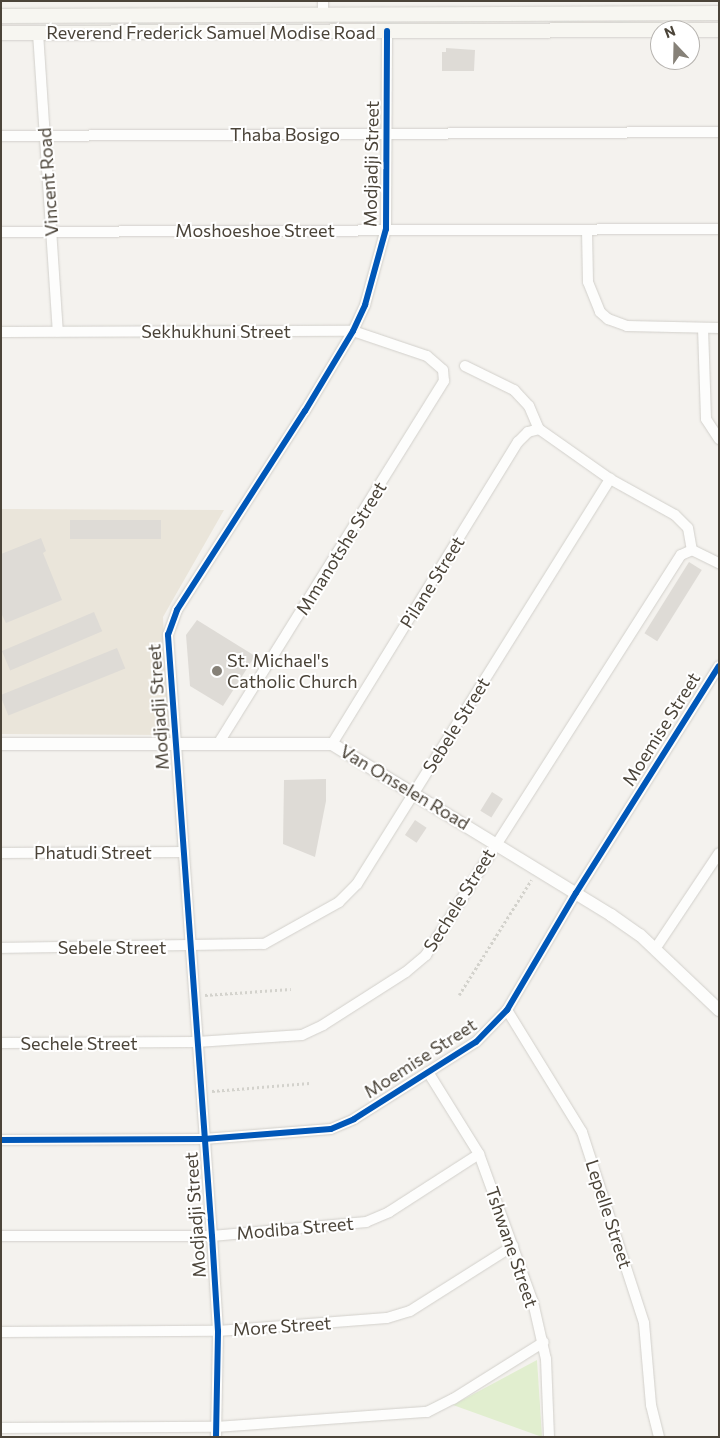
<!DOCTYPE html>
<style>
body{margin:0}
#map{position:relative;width:720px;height:1438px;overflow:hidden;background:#f4f2ee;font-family:Commissioner,sans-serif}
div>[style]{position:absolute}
.education>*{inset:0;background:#eae5da}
.green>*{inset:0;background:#e1eecf}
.building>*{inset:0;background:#dedbd6;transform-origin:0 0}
.path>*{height:2.5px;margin-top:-1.25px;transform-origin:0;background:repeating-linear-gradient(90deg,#d3d2cc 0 2.5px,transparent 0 5px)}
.roads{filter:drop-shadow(0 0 1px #d2d0cb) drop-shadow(0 0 1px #d2d0cb)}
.minor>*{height:10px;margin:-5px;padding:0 5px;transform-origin:5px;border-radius:5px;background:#fdfdfc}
.tertiary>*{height:12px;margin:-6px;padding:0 6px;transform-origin:6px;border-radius:6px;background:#fdfdfc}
.secondary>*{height:14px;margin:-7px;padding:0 7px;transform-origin:7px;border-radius:7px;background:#f7f6f1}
.cycleway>*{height:6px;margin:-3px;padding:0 3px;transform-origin:3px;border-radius:3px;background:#0057b8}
.dots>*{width:14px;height:14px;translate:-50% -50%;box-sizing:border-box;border:2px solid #fff;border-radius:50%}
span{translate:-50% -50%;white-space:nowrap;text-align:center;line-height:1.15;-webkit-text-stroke:4px #fff;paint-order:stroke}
.street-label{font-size:18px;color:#4b4439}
.poi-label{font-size:18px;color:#4b4439}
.left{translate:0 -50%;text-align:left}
.frame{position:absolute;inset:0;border:2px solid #4b4439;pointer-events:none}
.north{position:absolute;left:650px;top:20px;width:50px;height:50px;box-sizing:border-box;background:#fff;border:1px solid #b7b4b0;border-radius:50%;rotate:339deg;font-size:14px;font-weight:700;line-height:20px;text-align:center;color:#4b4439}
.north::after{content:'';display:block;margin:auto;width:18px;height:22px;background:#868178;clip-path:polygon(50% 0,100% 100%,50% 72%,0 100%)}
</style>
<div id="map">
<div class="education">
<div style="clip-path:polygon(1px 509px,224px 510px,163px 617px,169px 735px,1px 734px)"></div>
</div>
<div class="green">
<div style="clip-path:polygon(537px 1360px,542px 1437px,453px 1405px)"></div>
</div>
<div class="building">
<div style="clip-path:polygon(446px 48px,475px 50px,474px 71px,442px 71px,442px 52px,446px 52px)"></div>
<div style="left:70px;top:520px;width:91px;height:19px"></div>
<div style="clip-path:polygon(41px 538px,46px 551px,43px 553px,62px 600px,6px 623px,1px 613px,1px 554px)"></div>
<div style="left:689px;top:562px;width:15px;height:84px;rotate:32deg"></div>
<div style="left:94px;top:612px;width:21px;height:100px;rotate:67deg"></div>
<div style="clip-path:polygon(197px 620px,255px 656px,223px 706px,190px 686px,186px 635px)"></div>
<div style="left:117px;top:648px;width:22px;height:126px;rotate:68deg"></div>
<div style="clip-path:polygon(326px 779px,326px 801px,315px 857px,283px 844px,284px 780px)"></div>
<div style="left:492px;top:792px;width:13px;height:22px;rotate:32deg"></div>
<div style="left:415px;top:820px;width:14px;height:18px;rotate:34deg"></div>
</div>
<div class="path">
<div style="left:205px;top:995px;width:86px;rotate:-4deg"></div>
<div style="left:459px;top:995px;width:136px;rotate:-57.9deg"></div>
<div style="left:212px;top:1091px;width:98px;rotate:-4.7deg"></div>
</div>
<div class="roads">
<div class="minor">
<div style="left:323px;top:14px;width:13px;rotate:-90deg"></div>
<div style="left:38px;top:33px;width:299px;rotate:86.2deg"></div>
<div style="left:1px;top:136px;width:718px;rotate:-0.32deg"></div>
<div style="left:587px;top:230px;width:52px;rotate:88.9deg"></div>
<div style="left:588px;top:282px;width:32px;rotate:68deg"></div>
<div style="left:600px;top:312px;width:11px;rotate:41deg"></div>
<div style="left:608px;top:319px;width:20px;rotate:20deg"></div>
<div style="left:627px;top:326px;width:92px;rotate:1.2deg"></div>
<div style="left:1px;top:232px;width:718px;rotate:-0.24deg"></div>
<div style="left:703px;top:328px;width:91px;rotate:88.1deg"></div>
<div style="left:706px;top:419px;width:24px;rotate:57deg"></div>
<div style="left:1px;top:332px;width:352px;rotate:-0.2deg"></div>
<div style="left:353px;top:331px;width:78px;rotate:18.7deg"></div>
<div style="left:427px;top:356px;width:21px;rotate:41deg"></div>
<div style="left:443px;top:370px;width:11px;rotate:85deg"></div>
<div style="left:444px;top:381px;width:426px;rotate:121.9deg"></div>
<div style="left:465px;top:366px;width:55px;rotate:26.1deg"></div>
<div style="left:514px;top:390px;width:22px;rotate:47deg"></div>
<div style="left:529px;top:406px;width:25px;rotate:67deg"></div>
<div style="left:539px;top:429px;width:87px;rotate:35.2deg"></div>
<div style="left:610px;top:479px;width:74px;rotate:29deg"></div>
<div style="left:675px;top:515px;width:18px;rotate:45deg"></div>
<div style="left:688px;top:528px;width:22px;rotate:80deg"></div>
<div style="left:692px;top:550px;width:30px;rotate:26deg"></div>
<div style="left:332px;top:744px;width:355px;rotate:-58.4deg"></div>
<div style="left:518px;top:442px;width:14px;rotate:-45deg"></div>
<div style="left:528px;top:432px;width:11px;rotate:-15deg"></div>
<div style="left:1px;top:853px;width:183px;rotate:-0.3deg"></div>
<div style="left:1px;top:948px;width:263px;rotate:-0.9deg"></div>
<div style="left:264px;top:944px;width:86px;rotate:-29.2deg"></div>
<div style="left:339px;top:902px;width:25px;rotate:-45deg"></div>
<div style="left:357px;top:884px;width:478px;rotate:-58deg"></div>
<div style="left:655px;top:949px;width:115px;rotate:-56.3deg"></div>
<div style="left:507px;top:1010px;width:143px;rotate:58.4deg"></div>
<div style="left:582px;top:1132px;width:201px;rotate:72deg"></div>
<div style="left:644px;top:1323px;width:82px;rotate:85.1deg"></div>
<div style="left:651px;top:1405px;width:33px;rotate:76deg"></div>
<div style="left:1px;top:1043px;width:196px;rotate:-0.3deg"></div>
<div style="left:197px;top:1042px;width:105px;rotate:-3.8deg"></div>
<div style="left:302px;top:1035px;width:23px;rotate:-25deg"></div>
<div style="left:323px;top:1025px;width:98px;rotate:-32.6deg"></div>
<div style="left:406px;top:972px;width:26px;rotate:-40deg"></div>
<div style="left:426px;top:955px;width:474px;rotate:-57.5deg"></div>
<div style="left:681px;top:555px;width:12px;rotate:-24deg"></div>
<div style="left:428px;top:1072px;width:97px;rotate:58.1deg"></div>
<div style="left:479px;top:1154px;width:158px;rotate:70deg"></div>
<div style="left:533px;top:1302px;width:58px;rotate:77.2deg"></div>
<div style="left:546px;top:1359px;width:78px;rotate:87.8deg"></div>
<div style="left:1px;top:1140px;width:203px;rotate:-0.3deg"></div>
<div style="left:204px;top:1139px;width:127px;rotate:-4.5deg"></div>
<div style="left:331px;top:1129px;width:25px;rotate:-23deg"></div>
<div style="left:354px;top:1119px;width:144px;rotate:-32.3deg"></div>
<div style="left:476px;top:1042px;width:45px;rotate:-45.9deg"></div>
<div style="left:507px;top:1010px;width:136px;rotate:-59.5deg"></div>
<div style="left:576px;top:893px;width:268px;rotate:-57.8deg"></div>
<div style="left:1px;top:1236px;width:211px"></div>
<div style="left:212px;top:1236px;width:155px;rotate:-5.2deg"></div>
<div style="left:366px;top:1222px;width:25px;rotate:-23deg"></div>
<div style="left:389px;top:1212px;width:107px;rotate:-32.8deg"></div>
<div style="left:1px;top:1332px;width:217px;rotate:-0.3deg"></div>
<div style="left:218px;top:1331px;width:169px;rotate:-4.4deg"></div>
<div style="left:387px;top:1318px;width:24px;rotate:-17deg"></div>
<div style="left:410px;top:1311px;width:122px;rotate:-32.3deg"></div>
<div style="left:1px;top:1428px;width:215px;rotate:-0.3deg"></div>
<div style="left:216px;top:1427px;width:212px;rotate:-4.1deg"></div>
<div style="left:427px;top:1412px;width:29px;rotate:-27deg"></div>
<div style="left:453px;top:1399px;width:107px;rotate:-32.1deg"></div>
<div style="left:216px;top:1437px;width:106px;rotate:-88.9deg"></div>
<div style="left:218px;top:1331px;width:95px;rotate:-93.6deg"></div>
<div style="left:212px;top:1236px;width:603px;rotate:-94.19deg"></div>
<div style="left:168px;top:635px;width:27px;rotate:-70deg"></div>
<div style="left:177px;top:610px;width:237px;rotate:-57.3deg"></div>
<div style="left:305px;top:411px;width:93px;rotate:-59deg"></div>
<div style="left:353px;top:331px;width:29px;rotate:-65deg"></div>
<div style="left:365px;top:305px;width:79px;rotate:-74.6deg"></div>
<div style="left:386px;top:229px;width:198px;rotate:-89.7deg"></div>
</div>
<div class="tertiary">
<div style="left:1px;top:744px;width:331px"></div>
<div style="left:332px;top:744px;width:327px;rotate:31.5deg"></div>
<div style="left:611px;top:915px;width:35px;rotate:35deg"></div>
<div style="left:640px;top:935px;width:109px;rotate:43.5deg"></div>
</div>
<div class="secondary">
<div style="left:1px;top:16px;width:718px;rotate:-0.24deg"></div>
<div style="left:690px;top:30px;width:29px"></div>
<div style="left:1px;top:33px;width:659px;rotate:-0.26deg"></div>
</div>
</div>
<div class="cycleway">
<div style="left:1px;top:1140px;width:203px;rotate:-0.3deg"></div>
<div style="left:204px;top:1139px;width:127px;rotate:-4.5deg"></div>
<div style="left:331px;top:1129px;width:25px;rotate:-23deg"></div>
<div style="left:354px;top:1119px;width:144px;rotate:-32.3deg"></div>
<div style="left:476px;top:1042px;width:45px;rotate:-45.9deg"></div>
<div style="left:507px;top:1010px;width:136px;rotate:-59.5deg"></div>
<div style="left:576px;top:893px;width:268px;rotate:-57.8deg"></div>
<div style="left:216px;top:1437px;width:106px;rotate:-88.9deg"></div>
<div style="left:218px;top:1331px;width:95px;rotate:-93.6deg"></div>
<div style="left:212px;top:1236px;width:603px;rotate:-94.19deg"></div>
<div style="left:168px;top:635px;width:27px;rotate:-70deg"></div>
<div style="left:177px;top:610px;width:237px;rotate:-57.3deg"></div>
<div style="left:305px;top:411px;width:93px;rotate:-59deg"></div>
<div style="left:353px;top:331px;width:29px;rotate:-65deg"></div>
<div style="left:365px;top:305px;width:79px;rotate:-74.6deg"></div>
<div style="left:386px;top:229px;width:198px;rotate:-89.7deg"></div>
</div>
<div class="dots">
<div style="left:217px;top:671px;background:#868178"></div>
</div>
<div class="street-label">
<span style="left:211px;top:32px">Reverend Frederick Samuel Modise Road</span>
<span style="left:285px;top:134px">Thaba Bosigo</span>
<span style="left:371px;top:164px;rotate:-89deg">Modjadji Street</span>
<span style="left:48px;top:182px;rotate:-94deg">Vincent Road</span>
<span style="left:255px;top:230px">Moshoeshoe Street</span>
<span style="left:216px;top:331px">Sekhukhuni Street</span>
<span style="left:341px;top:548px;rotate:-58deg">Mmanotshe Street</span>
<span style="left:432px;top:582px;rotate:-58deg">Pilane Street</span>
<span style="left:158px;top:707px;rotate:-94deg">Modjadji Street</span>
<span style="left:456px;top:725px;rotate:-58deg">Sebele Street</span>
<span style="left:661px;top:729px;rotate:-58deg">Moemise Street</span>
<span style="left:405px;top:787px;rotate:31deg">Van Onselen Road</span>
<span style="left:93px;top:852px">Phatudi Street</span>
<span style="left:459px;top:900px;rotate:-58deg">Sechele Street</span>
<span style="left:112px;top:947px">Sebele Street</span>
<span style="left:79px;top:1043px">Sechele Street</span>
<span style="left:420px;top:1058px;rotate:-33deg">Moemise Street</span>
<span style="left:609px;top:1214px;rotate:72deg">Lepelle Street</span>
<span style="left:195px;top:1215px;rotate:-94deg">Modjadji Street</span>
<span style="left:295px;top:1228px;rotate:-5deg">Modiba Street</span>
<span style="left:512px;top:1247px;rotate:71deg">Tshwane Street</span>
<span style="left:282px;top:1326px;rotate:-4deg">More Street</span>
</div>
<div class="poi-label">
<span class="left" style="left:227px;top:671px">St. Michael's<br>Catholic Church</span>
</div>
<div class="frame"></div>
<div class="north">N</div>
</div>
